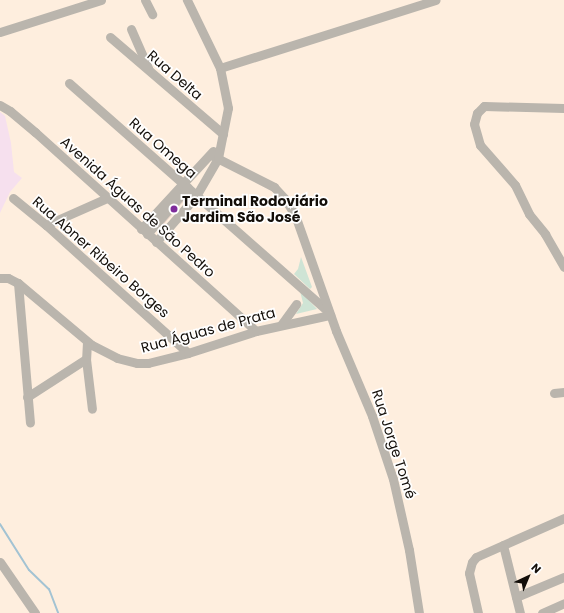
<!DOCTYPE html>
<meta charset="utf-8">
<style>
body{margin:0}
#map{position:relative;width:564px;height:613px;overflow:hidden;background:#feeede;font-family:Poppins,sans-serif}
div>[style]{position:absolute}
.education>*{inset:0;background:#f6e0ee}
.green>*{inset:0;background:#cfe4d5}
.stream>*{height:2px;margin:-1px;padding:0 1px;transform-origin:1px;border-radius:1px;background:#a3c3d3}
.building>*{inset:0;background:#e6d2c6}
.minor>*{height:9px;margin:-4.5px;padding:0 4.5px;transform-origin:4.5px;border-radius:4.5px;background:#bab5ad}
.dots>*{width:11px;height:11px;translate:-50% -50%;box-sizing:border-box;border:2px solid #fff;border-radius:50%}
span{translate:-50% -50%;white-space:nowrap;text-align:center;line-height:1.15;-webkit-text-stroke:3.5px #fff;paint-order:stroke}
.street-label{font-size:14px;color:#130e09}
.poi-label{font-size:14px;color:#130e09;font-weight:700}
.left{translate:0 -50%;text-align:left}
.north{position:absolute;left:508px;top:557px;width:40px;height:40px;-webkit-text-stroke:3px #fff;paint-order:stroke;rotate:44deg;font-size:11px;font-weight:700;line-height:16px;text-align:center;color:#130e09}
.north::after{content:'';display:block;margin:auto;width:14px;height:18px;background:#130e09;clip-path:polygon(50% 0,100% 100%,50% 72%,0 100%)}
</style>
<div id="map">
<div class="education">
<div style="clip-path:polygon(0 112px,5px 116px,11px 143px,14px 172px,22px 178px,10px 192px,0 213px)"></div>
</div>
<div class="green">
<div style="clip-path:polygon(301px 257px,312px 287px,310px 289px,294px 274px,298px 269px)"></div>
<div style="clip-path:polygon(300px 291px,317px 309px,296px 314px,303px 303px)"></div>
</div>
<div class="stream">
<div style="left:0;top:524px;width:54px;rotate:57.8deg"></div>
<div style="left:29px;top:570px;width:28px;rotate:44deg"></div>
<div style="left:49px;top:589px;width:26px;rotate:69deg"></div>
</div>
<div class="building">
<div style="clip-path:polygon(186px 193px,189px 195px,163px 225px,160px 224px)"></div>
</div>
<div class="minor">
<div style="left:145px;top:0;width:16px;rotate:63deg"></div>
<div style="left:131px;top:29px;width:43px;rotate:66.4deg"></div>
<div style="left:0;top:32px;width:106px;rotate:-17.6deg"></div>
<div style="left:110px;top:37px;width:149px;rotate:40.6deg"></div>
<div style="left:220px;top:68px;width:226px;rotate:-17.5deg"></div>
<div style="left:69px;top:83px;width:346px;rotate:41.4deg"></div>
<div style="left:0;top:105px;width:12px;rotate:31deg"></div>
<div style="left:10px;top:111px;width:33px;rotate:40deg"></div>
<div style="left:35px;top:132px;width:297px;rotate:42deg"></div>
<div style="left:564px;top:108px;width:80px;rotate:-178.6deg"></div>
<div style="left:484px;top:106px;width:10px;rotate:135deg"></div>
<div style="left:477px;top:113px;width:11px;rotate:105deg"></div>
<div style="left:474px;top:124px;width:22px;rotate:74deg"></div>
<div style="left:480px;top:145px;width:53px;rotate:48.8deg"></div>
<div style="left:515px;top:185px;width:32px;rotate:64deg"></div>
<div style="left:529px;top:214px;width:26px;rotate:51deg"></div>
<div style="left:545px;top:234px;width:38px;rotate:60deg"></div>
<div style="left:211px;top:155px;width:71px;rotate:26.9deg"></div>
<div style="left:274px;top:187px;width:16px;rotate:47deg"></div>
<div style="left:285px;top:199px;width:19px;rotate:58deg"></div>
<div style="left:295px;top:215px;width:123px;rotate:70.5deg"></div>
<div style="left:336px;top:331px;width:92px;rotate:67deg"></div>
<div style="left:372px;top:416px;width:66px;rotate:71.6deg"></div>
<div style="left:393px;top:479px;width:73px;rotate:77.3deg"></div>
<div style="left:409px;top:550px;width:64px;rotate:81deg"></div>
<div style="left:13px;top:198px;width:43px;rotate:39.3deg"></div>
<div style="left:46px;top:225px;width:191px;rotate:42deg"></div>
<div style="left:46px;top:225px;width:67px;rotate:-23.9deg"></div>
<div style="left:141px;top:229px;width:106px;rotate:-47.3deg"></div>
<div style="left:147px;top:234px;width:62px;rotate:-48.9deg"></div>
<div style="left:156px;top:242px;width:61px;rotate:-49deg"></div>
<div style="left:196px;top:196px;width:44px;rotate:-59.9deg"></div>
<div style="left:218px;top:158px;width:51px;rotate:-78.7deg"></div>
<div style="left:228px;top:108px;width:41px;rotate:-101.3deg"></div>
<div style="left:220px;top:68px;width:76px;rotate:-115.9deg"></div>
<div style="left:0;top:278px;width:8px"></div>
<div style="left:8px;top:278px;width:11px;rotate:27deg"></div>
<div style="left:18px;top:283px;width:97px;rotate:40deg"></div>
<div style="left:92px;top:345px;width:28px;rotate:27deg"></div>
<div style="left:117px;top:358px;width:21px;rotate:14deg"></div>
<div style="left:137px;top:363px;width:11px"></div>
<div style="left:148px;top:363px;width:41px;rotate:-14deg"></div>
<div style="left:188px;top:353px;width:71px;rotate:-17.9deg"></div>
<div style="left:256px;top:331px;width:76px;rotate:-12.2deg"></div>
<div style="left:18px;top:283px;width:140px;rotate:85.1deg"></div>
<div style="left:281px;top:325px;width:26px;rotate:-54deg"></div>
<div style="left:87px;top:342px;width:17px;rotate:93deg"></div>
<div style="left:86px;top:359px;width:50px;rotate:83.2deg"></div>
<div style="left:554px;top:393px;width:10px;rotate:-6deg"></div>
<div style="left:27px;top:397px;width:70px;rotate:-32.8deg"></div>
<div style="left:503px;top:545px;width:70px;rotate:76deg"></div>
<div style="left:0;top:562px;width:62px;rotate:55.5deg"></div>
<div style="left:516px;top:597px;width:52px;rotate:-22.6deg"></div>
<div style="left:478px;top:613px;width:41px;rotate:-102.7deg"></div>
<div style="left:469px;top:573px;width:11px;rotate:-75deg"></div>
<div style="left:472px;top:562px;width:6px;rotate:-51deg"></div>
<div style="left:476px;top:557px;width:96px;rotate:-23.9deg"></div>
<div style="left:542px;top:613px;width:24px;rotate:-24deg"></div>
</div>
<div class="dots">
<div style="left:174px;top:209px;background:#7f2c9b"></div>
</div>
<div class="street-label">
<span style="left:175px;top:75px;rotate:41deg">Rua Delta</span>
<span style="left:163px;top:148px;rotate:41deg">Rua Omega</span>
<span style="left:138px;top:207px;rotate:42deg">Avenida Águas de São Pedro</span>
<span style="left:101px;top:257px;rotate:41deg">Rua Abner Ribeiro Borges</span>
<span style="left:208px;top:330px;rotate:-15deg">Rua Águas de Prata</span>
<span style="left:394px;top:444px;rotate:72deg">Rua Jorge Tomé</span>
</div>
<div class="poi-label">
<span class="left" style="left:182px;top:209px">Terminal Rodoviário<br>Jardim São José</span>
</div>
<div class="north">N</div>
</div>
